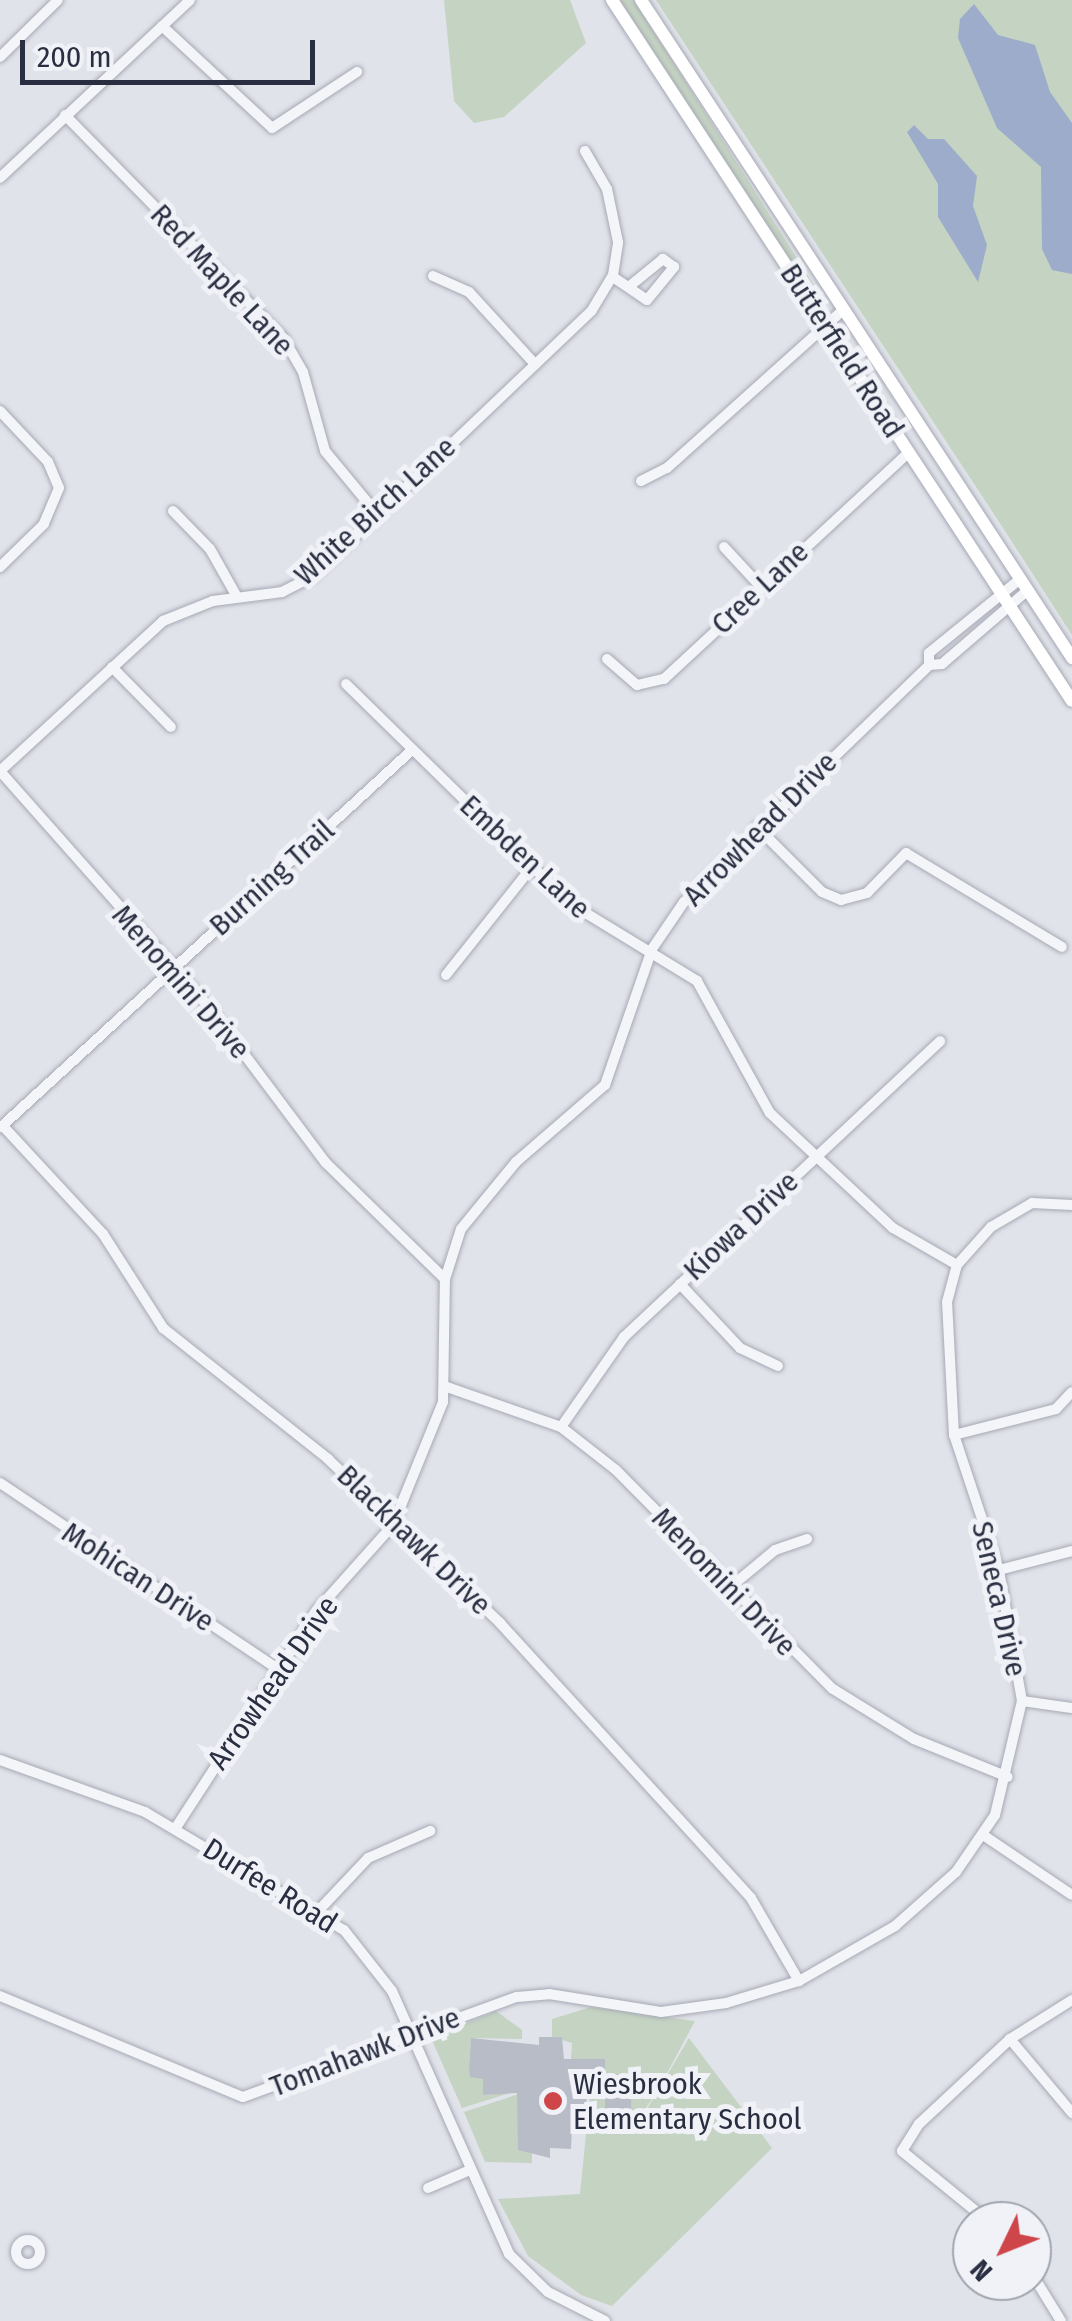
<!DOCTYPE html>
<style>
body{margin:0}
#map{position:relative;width:1072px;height:2321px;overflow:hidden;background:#e1e3ea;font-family:"Fira Sans Condensed",sans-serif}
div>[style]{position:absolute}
.green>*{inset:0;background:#c4d3c2}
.water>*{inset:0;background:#9cacca}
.building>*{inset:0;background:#b8bcc6}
.roads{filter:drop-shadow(0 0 2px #a6a9b4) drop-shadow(0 0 2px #a6a9b4)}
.minor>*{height:10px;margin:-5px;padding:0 5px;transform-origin:5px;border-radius:5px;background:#f4f5f8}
.minor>.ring{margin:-5px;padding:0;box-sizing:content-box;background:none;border:10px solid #f4f5f8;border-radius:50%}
.major>*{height:12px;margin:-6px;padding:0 6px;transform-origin:6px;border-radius:6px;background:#fff}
.dots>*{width:28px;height:28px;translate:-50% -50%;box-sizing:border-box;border:5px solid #f0f2f7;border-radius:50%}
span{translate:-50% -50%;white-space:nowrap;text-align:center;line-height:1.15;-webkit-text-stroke:10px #f0f2f7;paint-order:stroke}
.street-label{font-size:30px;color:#292f41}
.poi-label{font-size:30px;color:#292f41}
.left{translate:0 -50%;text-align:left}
.north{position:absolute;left:952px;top:2201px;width:100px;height:100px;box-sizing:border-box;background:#f0f2f7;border:2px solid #a0a4ae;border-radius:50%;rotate:227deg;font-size:28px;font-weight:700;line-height:40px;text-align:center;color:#292f41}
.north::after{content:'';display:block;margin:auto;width:35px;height:45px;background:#cf464a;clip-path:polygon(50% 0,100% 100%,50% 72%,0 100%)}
.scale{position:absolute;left:20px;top:40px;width:295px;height:45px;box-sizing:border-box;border:5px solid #292f41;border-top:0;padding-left:12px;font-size:30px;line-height:35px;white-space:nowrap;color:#292f41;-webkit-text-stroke:8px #f0f2f7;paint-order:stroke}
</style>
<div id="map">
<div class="green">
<div style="clip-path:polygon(444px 0,570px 0,586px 43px,504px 117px,474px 123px,454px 101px)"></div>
<div style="clip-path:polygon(620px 0,634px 0,822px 298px,814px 296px)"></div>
<div style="clip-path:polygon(656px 0,1072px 0,1072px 635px,1005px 531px)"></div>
<div style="clip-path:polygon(591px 2007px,695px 2021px,658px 2090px,631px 2089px,605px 2074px,605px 2059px,571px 2059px,572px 2043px,552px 2037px,552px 2019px)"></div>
<div style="clip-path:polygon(496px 2011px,522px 2030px,522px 2039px,471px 2038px,469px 2065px,483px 2079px,483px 2095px,510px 2093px,462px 2108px,431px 2038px)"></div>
<div style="clip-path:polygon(689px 2038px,772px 2148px,612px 2306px,581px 2295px,528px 2256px,498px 2199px,580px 2194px,590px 2094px,631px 2109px,631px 2095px,655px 2095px,638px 2119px,606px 2122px,640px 2121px)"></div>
<div style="clip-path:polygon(519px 2094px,518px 2150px,532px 2151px,532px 2163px,485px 2162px,464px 2112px)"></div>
</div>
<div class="water">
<div style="clip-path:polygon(974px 4px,998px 35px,1035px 45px,1050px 92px,1072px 123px,1072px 274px,1052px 270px,1042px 249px,1041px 167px,997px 128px,958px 38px,960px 19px)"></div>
<div style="clip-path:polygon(914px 125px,928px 139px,944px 139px,977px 176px,973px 206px,987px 245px,978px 282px,938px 217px,938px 184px,907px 132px)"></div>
</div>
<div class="building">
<div style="clip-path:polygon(539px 2037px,562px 2037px,564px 2059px,605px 2059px,605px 2074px,632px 2074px,631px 2109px,605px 2109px,605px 2094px,587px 2094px,586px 2107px,573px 2107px,571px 2149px,550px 2148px,550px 2158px,518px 2150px,517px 2093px,483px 2095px,483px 2079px,470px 2077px,469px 2066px,471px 2038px,539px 2045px)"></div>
</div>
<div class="roads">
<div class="minor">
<div style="left:162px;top:26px;width:150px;rotate:42.8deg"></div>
<div style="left:272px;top:128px;width:102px;rotate:-33.4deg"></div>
<div style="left:0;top:57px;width:81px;rotate:-44.5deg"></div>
<div style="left:65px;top:115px;width:313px;rotate:45.6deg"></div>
<div style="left:284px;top:339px;width:38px;rotate:60deg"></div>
<div style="left:303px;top:372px;width:82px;rotate:74.4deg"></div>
<div style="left:325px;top:451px;width:83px;rotate:50.4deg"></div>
<div style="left:0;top:178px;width:260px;rotate:-43.1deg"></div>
<div style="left:433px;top:276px;width:39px;rotate:24deg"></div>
<div style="left:469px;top:292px;width:98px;rotate:47.5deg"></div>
<div style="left:613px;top:277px;width:41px;rotate:34.1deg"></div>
<div style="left:647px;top:300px;width:43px;rotate:-50.7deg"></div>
<div style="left:674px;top:267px;width:14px;rotate:-144deg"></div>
<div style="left:663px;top:259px;width:41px;rotate:140.9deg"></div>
<div style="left:0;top:411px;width:70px;rotate:46.7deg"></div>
<div style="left:48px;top:462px;width:28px;rotate:67deg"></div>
<div style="left:59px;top:488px;width:39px;rotate:113deg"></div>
<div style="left:44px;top:524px;width:62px;rotate:135.7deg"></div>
<div style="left:641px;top:481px;width:29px;rotate:-27deg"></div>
<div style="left:667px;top:468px;width:238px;rotate:-41.9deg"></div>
<div style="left:173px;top:511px;width:53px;rotate:45.8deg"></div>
<div style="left:210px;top:549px;width:55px;rotate:60.6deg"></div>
<div style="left:724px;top:547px;width:54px;rotate:47.2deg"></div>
<div style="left:607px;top:659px;width:40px;rotate:41deg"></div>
<div style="left:637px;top:685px;width:28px;rotate:-13deg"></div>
<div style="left:664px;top:679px;width:334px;rotate:-42.8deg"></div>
<div style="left:929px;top:665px;width:12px;rotate:-90deg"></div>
<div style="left:929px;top:653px;width:117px;rotate:-39.1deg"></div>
<div style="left:112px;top:667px;width:84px;rotate:45.5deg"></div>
<div style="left:346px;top:684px;width:315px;rotate:44.4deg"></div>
<div style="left:571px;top:904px;width:148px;rotate:31.4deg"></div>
<div style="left:697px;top:981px;width:151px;rotate:61.1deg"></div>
<div style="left:770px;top:1113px;width:168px;rotate:43.1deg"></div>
<div style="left:893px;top:1228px;width:74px;rotate:30deg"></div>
<div style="left:0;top:771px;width:222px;rotate:-42.6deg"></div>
<div style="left:163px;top:621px;width:54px;rotate:-21.8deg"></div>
<div style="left:213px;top:601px;width:70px;rotate:-7.4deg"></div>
<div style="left:282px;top:592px;width:35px;rotate:-27deg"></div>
<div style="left:313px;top:576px;width:385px;rotate:-43.6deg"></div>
<div style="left:592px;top:310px;width:41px;rotate:-59deg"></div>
<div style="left:613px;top:275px;width:33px;rotate:-81deg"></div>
<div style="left:618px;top:242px;width:54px;rotate:-101.7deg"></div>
<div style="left:607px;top:189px;width:44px;rotate:-120.1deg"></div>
<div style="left:0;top:771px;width:314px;rotate:48.5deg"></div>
<div style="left:208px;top:1006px;width:196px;rotate:53.1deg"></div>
<div style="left:326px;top:1163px;width:166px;rotate:44.3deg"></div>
<div style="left:757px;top:827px;width:92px;rotate:45deg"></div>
<div style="left:822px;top:892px;width:21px;rotate:23deg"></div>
<div style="left:841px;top:900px;width:27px;rotate:-15deg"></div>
<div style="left:867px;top:893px;width:56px;rotate:-45.7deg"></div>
<div style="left:906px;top:853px;width:182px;rotate:31.1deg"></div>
<div style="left:446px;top:975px;width:138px;rotate:-51.5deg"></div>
<div style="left:3px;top:1126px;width:147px;rotate:47.2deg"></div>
<div style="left:103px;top:1234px;width:112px;rotate:57.4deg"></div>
<div style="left:163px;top:1328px;width:211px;rotate:38.4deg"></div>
<div style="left:328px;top:1459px;width:238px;rotate:43.6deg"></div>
<div style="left:500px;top:1623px;width:372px;rotate:47.6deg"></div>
<div style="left:751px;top:1898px;width:96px;rotate:60deg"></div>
<div style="left:1px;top:1127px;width:558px;rotate:-42.53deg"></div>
<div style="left:680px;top:1284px;width:88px;rotate:46.8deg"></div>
<div style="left:740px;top:1348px;width:42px;rotate:25.3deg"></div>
<div style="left:444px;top:1386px;width:124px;rotate:19.3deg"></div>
<div style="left:561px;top:1427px;width:70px;rotate:38deg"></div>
<div style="left:616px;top:1470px;width:308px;rotate:45.3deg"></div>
<div style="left:833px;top:1689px;width:95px;rotate:31.7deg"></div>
<div style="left:914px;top:1739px;width:101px;rotate:22deg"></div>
<div style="left:561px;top:1427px;width:110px;rotate:-55deg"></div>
<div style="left:624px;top:1337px;width:433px;rotate:-43.1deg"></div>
<div style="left:954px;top:1435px;width:105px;rotate:-14.3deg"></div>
<div style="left:1056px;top:1409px;width:23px;rotate:-47deg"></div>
<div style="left:0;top:1483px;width:334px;rotate:33.8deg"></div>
<div style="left:999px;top:1570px;width:75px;rotate:-14.6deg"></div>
<div style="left:728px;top:1589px;width:61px;rotate:-39.7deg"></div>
<div style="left:775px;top:1550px;width:34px;rotate:-19deg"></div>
<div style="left:1022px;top:1701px;width:50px;rotate:8deg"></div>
<div style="left:0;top:1760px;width:154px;rotate:19.7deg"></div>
<div style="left:145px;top:1812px;width:231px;rotate:30.7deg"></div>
<div style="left:344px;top:1930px;width:78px;rotate:51.8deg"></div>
<div style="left:392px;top:1991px;width:288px;rotate:66deg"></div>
<div style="left:509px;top:2254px;width:54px;rotate:44.3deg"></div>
<div style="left:548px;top:2292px;width:64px;rotate:27deg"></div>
<div style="left:175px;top:1829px;width:261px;rotate:-57deg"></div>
<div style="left:317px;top:1610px;width:114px;rotate:-48.2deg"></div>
<div style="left:393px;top:1525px;width:133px;rotate:-67.9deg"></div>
<div style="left:443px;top:1402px;width:123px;rotate:-89.1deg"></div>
<div style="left:445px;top:1279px;width:52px;rotate:-72.3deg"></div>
<div style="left:461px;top:1229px;width:87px;rotate:-50.6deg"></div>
<div style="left:516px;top:1162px;width:118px;rotate:-40.9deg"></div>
<div style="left:605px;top:1085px;width:144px;rotate:-70.9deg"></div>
<div style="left:652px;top:949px;width:57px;rotate:-55.8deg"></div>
<div style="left:684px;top:902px;width:341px;rotate:-44deg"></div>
<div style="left:929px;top:665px;width:13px;rotate:-4deg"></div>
<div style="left:942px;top:664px;width:113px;rotate:-40.7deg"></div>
<div style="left:983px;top:1835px;width:107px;rotate:34deg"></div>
<div style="left:320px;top:1909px;width:70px;rotate:-46.7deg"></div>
<div style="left:368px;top:1858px;width:68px;rotate:-23.5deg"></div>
<div style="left:0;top:1996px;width:263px;rotate:22.6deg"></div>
<div style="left:243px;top:2097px;width:292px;rotate:-20.1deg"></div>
<div style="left:517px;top:1997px;width:32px;rotate:-5deg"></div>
<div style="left:549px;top:1994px;width:113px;rotate:9.1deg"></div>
<div style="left:661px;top:2012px;width:66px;rotate:-7.9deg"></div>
<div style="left:726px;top:2003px;width:76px;rotate:-16.8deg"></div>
<div style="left:799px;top:1981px;width:111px;rotate:-29.8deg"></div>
<div style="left:895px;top:1926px;width:81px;rotate:-41.5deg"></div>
<div style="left:956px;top:1872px;width:69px;rotate:-55.6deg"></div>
<div style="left:995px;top:1815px;width:117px;rotate:-76.7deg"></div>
<div style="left:1022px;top:1701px;width:133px;rotate:-100deg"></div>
<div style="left:999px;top:1570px;width:142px;rotate:-108.4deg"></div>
<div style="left:954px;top:1435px;width:133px;rotate:-93deg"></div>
<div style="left:947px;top:1302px;width:38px;rotate:-75deg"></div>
<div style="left:957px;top:1265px;width:51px;rotate:-48.2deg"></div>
<div style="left:991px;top:1227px;width:48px;rotate:-30.3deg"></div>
<div style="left:1032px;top:1203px;width:40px;rotate:2.9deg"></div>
<div style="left:1010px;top:2039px;width:97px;rotate:50deg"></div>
<div style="left:428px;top:2188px;width:46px;rotate:-23.2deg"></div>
<div style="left:988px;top:2221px;width:111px;rotate:-140.9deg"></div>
<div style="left:902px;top:2151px;width:32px;rotate:-58deg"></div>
<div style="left:919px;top:2124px;width:125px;rotate:-43deg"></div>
<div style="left:1010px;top:2039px;width:73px;rotate:-32.2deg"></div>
<div class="ring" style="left:16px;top:2240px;width:14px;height:14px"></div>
<div style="left:1032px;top:2274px;width:55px;rotate:58.3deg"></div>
</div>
<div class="major">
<div style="left:612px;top:0;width:838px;rotate:56.73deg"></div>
<div style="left:641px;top:0;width:787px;rotate:56.77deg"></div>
</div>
</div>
<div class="dots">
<div style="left:553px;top:2101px;background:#cf464a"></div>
</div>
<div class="street-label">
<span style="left:222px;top:280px;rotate:47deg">Red Maple Lane</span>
<span style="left:842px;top:351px;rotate:57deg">Butterfield Road</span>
<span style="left:375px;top:511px;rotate:-42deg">White Birch Lane</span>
<span style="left:760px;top:588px;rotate:-43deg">Cree Lane</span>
<span style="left:760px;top:829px;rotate:-45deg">Arrowhead Drive</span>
<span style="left:525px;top:857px;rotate:43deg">Embden Lane</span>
<span style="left:272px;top:878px;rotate:-42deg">Burning Trail</span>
<span style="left:181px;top:982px;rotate:49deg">Menomini Drive</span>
<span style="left:741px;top:1226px;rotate:-43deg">Kiowa Drive</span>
<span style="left:414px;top:1540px;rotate:44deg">Blackhawk Drive</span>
<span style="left:138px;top:1577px;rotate:33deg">Mohican Drive</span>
<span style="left:724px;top:1582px;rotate:46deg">Menomini Drive</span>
<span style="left:999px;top:1599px;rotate:77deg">Seneca Drive</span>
<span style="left:273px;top:1683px;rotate:-55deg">Arrowhead Drive</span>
<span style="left:270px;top:1886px;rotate:32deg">Durfee Road</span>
<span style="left:365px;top:2052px;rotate:-21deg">Tomahawk Drive</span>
</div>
<div class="poi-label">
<span class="left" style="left:573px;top:2101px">Wiesbrook<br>Elementary School</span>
</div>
<div class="north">N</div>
<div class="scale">200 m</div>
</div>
